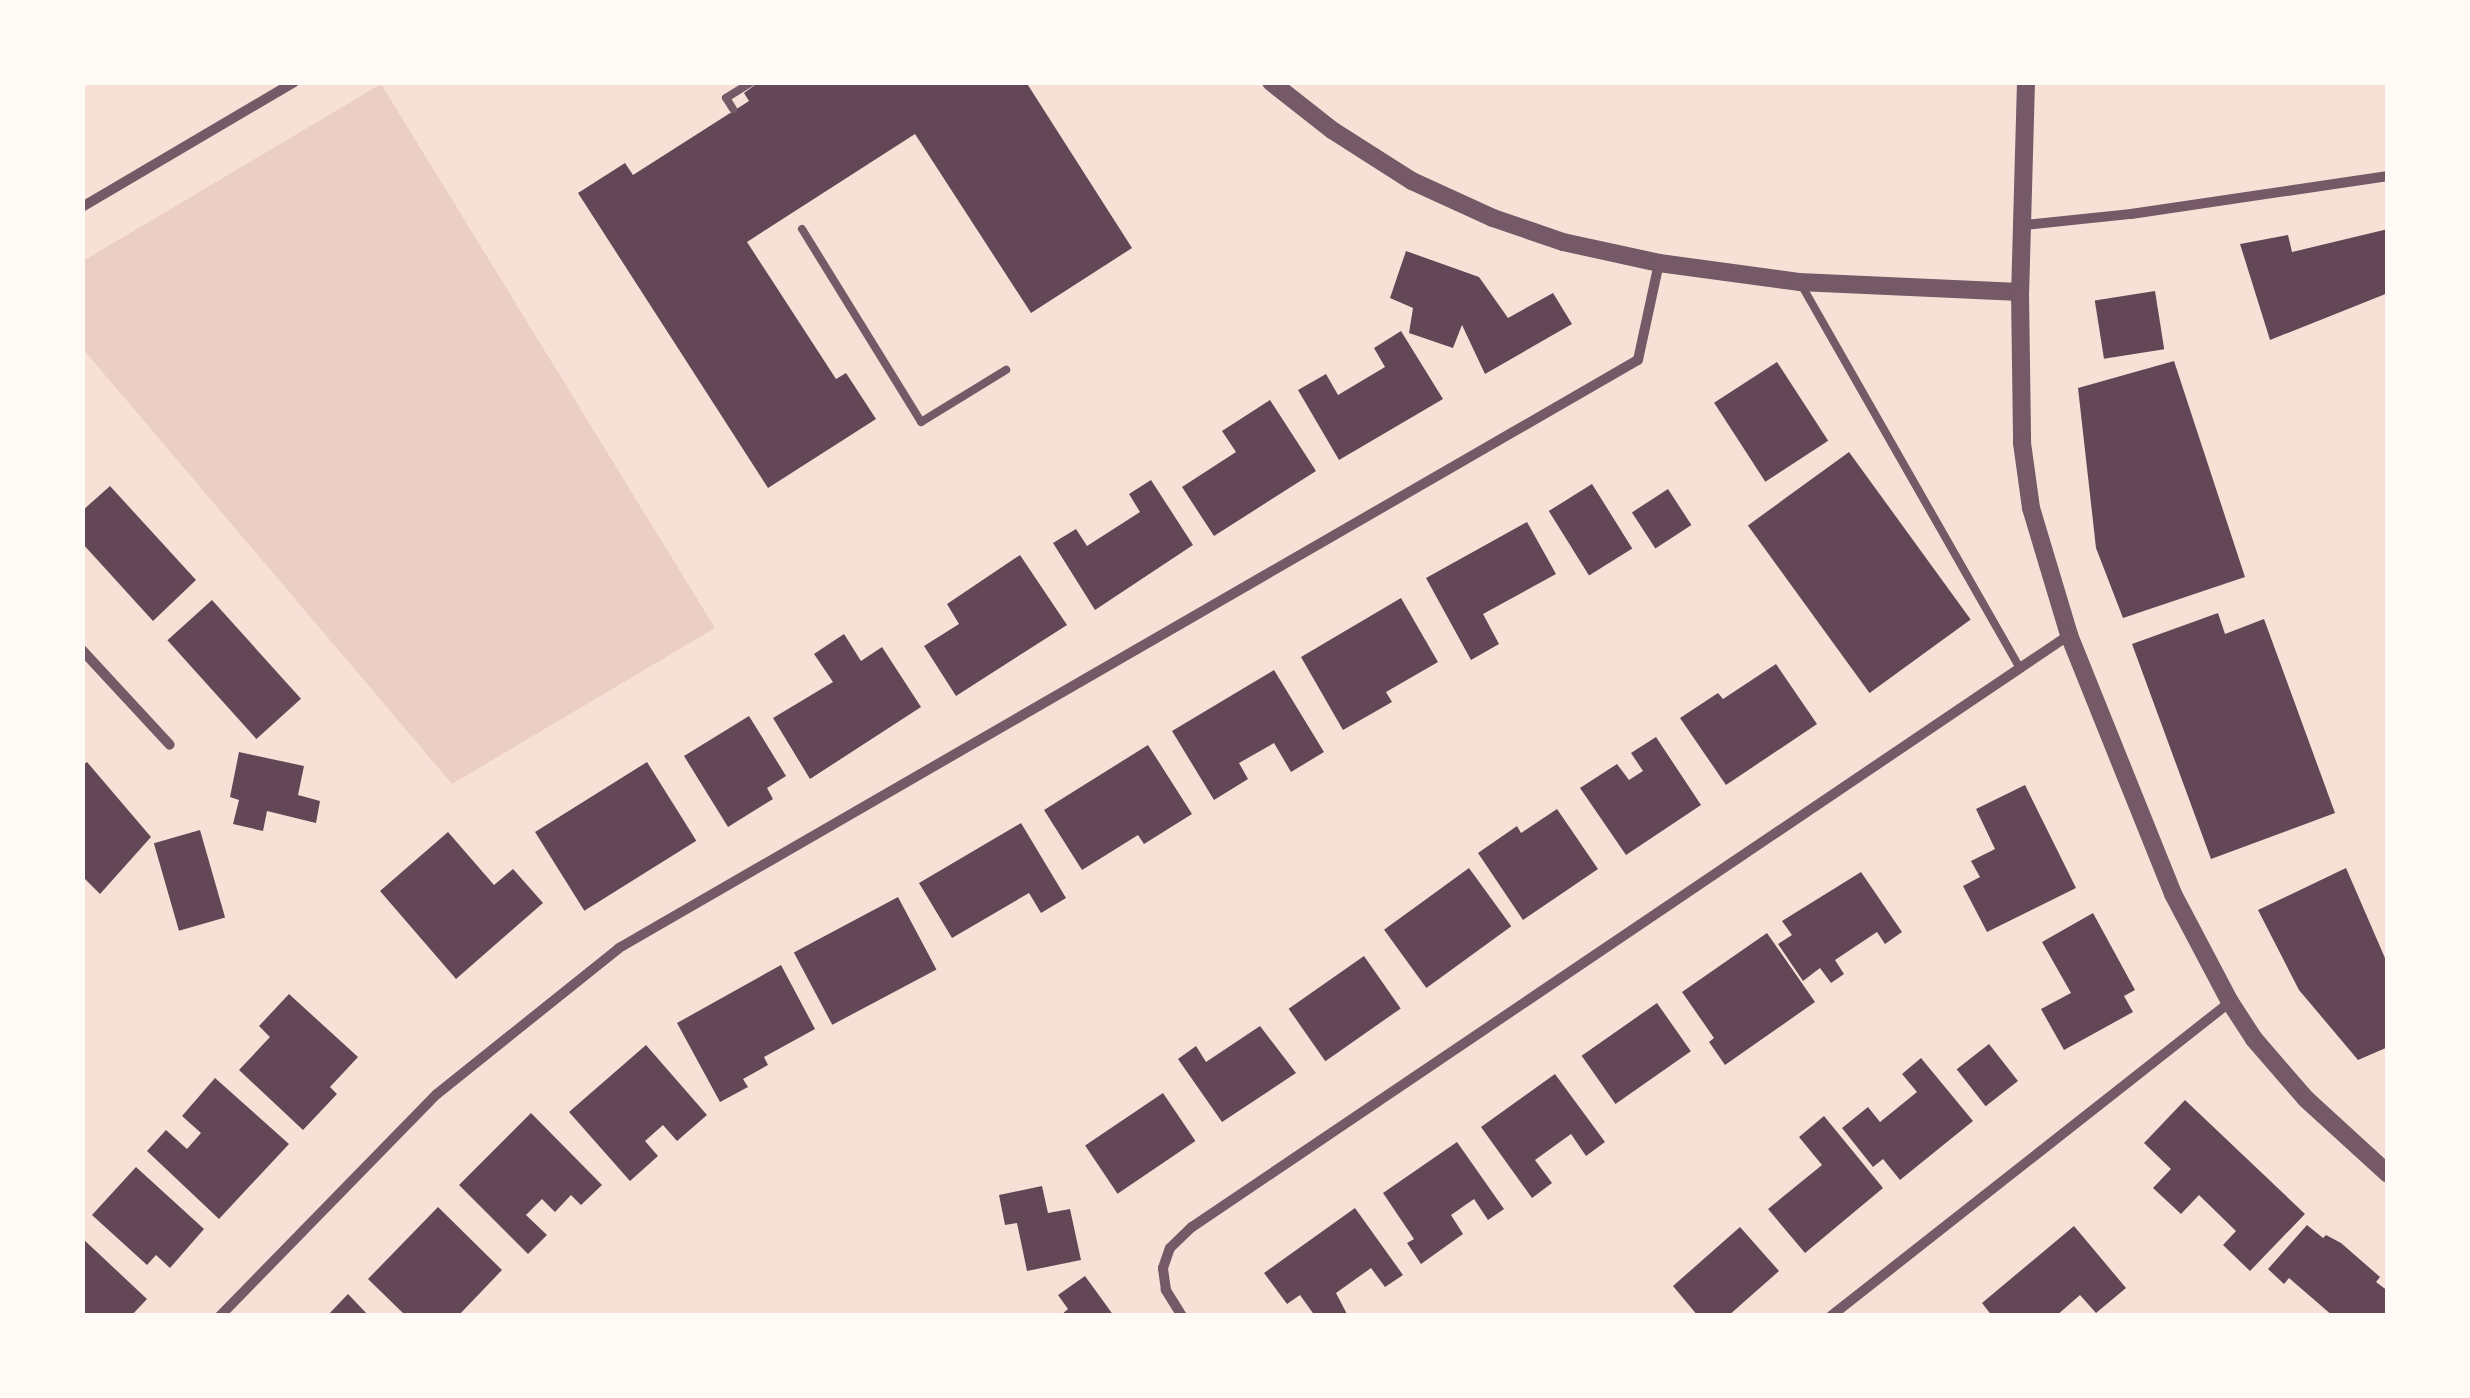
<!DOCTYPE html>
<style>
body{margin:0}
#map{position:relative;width:2470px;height:1398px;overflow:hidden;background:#f7e1d7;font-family:"Archivo Narrow",sans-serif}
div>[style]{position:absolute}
.green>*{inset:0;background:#ebcfc5}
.building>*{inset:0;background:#644757;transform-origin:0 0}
.service>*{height:8px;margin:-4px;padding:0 4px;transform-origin:4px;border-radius:4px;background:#755966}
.minor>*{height:10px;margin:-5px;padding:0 5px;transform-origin:5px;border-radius:5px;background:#755966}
.tertiary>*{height:18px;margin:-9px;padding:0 9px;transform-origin:9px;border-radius:9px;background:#755966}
span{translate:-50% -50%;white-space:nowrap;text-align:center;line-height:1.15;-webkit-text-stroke:8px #fffaf5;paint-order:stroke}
.frame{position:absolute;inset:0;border:85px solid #fffaf5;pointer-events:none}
</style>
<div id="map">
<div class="green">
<div style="clip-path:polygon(381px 84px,715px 628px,452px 784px,83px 349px,83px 261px)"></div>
</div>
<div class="building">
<div style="clip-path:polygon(759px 82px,1026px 82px,1132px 248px,1031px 313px,915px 134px,747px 242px,836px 379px,846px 373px,876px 419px,768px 488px,578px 193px,625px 163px,633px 175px,749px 101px,744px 93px)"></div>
<div style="clip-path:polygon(2388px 229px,2388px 293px,2270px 340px,2240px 244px,2288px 235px,2292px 252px)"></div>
<div style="clip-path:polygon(1406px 251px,1479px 277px,1508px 318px,1553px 293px,1572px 324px,1485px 374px,1462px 325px,1453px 348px,1409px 333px,1413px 308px,1390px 298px)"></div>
<div style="left:2155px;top:291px;width:59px;height:61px;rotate:81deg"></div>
<div style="clip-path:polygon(1401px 331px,1443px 399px,1339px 460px,1298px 390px,1326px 374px,1338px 395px,1385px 367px,1374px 348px)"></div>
<div style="clip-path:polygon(2174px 361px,2245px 577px,2123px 618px,2096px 548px,2078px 388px)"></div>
<div style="left:1777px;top:362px;width:94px;height:75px;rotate:57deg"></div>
<div style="clip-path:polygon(1270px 400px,1316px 471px,1214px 536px,1182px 487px,1236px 452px,1222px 431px)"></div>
<div style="left:1849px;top:452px;width:207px;height:125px;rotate:54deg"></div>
<div style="clip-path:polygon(1151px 480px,1193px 545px,1095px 610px,1053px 543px,1076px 529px,1087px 546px,1140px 512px,1129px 494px)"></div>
<div style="left:1592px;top:484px;width:76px;height:51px;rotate:58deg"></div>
<div style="clip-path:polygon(110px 486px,196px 580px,153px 621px,82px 543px,82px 511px)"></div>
<div style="left:1668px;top:489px;width:43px;height:43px;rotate:57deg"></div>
<div style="clip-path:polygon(1527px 522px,1556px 574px,1483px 614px,1499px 644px,1471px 660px,1426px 578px)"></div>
<div style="clip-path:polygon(1020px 555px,1067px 625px,956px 696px,924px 646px,959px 624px,947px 604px)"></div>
<div style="clip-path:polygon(1401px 598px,1438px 662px,1386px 692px,1392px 702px,1343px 730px,1301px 657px)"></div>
<div style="left:212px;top:600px;width:133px;height:60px;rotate:48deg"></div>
<div style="clip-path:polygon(2218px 613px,2225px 634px,2264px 619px,2335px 813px,2211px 859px,2132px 644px)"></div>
<div style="clip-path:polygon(844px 634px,861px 661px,882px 647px,921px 707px,810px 779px,773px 718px,833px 682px,814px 654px)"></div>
<div style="clip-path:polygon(1776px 664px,1817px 724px,1726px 785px,1680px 718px,1718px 693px,1723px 699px)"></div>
<div style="clip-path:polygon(1274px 670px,1324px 752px,1291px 772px,1274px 743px,1239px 763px,1248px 779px,1214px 800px,1172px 731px)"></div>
<div style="clip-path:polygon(749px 716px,786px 776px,767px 788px,773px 799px,728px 827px,684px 756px)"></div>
<div style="clip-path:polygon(1656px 737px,1701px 805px,1626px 855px,1580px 788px,1617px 764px,1629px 780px,1643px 771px,1631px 753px)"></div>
<div style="clip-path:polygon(1148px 745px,1192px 814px,1144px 844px,1138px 835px,1082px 870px,1044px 810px)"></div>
<div style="clip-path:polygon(239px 752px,304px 766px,298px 795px,320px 801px,316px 823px,267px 811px,263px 831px,233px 824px,239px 800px,230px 797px)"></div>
<div style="clip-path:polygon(87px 762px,151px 837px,100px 894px,82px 876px,82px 766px)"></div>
<div style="left:647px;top:762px;width:93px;height:132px;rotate:58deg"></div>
<div style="clip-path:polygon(2025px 785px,2076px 888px,1987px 932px,1963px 886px,1980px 877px,1971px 861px,1995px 849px,1976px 809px)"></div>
<div style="clip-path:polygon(1557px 809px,1598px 869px,1523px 920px,1478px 853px,1517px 826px,1521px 833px)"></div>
<div style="clip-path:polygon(1021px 823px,1066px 898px,1041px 913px,1029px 893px,952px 938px,919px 883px)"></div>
<div style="left:200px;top:830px;width:91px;height:48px;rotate:74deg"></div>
<div style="clip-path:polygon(448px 832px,494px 885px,513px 869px,543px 903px,456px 979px,380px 891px)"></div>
<div style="left:1469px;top:868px;width:72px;height:105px;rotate:54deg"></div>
<div style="clip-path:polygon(2346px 868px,2388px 965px,2388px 1047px,2358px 1060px,2299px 990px,2258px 910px)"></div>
<div style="clip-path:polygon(1861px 872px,1902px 932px,1885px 944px,1877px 932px,1835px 960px,1844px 974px,1831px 983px,1820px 968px,1803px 981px,1778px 944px,1792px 935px,1782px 921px)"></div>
<div style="left:898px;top:897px;width:82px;height:118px;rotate:62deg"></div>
<div style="clip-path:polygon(2093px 913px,2135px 990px,2124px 996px,2133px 1012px,2064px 1050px,2041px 1009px,2071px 993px,2042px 942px)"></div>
<div style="clip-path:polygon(1767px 933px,1815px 1002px,1725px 1065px,1709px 1042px,1714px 1038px,1682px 992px)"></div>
<div style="left:1364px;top:956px;width:64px;height:92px;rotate:55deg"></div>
<div style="clip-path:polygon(781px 965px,815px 1029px,764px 1057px,768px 1065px,743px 1079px,748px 1087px,720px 1102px,677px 1023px)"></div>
<div style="clip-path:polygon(289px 994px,358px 1057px,330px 1087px,337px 1094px,303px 1130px,239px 1070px,270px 1037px,259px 1026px)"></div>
<div style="left:1657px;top:1003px;width:59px;height:92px;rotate:55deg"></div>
<div style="clip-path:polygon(1260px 1026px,1296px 1073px,1222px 1122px,1178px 1059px,1196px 1046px,1206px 1062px)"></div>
<div style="left:1989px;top:1044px;width:47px;height:41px;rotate:52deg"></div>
<div style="clip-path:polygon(646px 1045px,707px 1115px,677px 1141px,663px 1125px,645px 1141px,658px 1156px,630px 1181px,569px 1112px)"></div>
<div style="clip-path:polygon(1921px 1058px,1973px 1121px,1900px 1180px,1883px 1159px,1873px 1167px,1842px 1128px,1868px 1107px,1880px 1122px,1917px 1092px,1902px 1074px)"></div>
<div style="clip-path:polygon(1555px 1074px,1605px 1142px,1586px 1156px,1571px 1134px,1535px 1160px,1552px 1183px,1532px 1198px,1481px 1127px)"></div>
<div style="clip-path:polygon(215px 1078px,289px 1144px,219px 1219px,147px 1151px,166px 1130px,187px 1149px,201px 1133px,182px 1116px)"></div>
<div style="left:1163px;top:1093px;width:58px;height:94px;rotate:56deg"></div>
<div style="clip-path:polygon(2185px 1100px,2305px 1214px,2250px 1271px,2223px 1245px,2236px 1231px,2199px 1195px,2181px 1214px,2153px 1188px,2171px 1169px,2144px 1143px)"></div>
<div style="clip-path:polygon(531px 1113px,602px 1185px,581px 1205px,571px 1195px,555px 1212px,542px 1199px,526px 1215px,547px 1235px,528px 1254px,459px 1185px)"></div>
<div style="clip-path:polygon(1824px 1116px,1883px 1188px,1805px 1253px,1768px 1209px,1822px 1165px,1799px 1137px)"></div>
<div style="clip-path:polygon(1457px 1142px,1504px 1209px,1488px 1220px,1474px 1199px,1451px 1215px,1463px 1234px,1421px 1264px,1407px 1243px,1414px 1239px,1383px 1193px)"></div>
<div style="clip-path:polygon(136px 1167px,204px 1229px,170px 1268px,156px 1255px,147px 1265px,92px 1215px)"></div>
<div style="clip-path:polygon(1042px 1186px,1048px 1213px,1070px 1209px,1081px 1260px,1027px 1271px,1017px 1223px,1005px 1225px,999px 1195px)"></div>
<div style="clip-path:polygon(438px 1207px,502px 1270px,458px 1316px,406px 1316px,368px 1279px)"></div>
<div style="clip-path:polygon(1355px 1208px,1403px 1275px,1385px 1287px,1371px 1268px,1336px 1293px,1348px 1316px,1315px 1316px,1300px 1295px,1287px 1304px,1264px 1273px)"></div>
<div style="clip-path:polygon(2307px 1225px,2323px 1238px,2326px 1235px,2341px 1243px,2380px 1277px,2376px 1282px,2388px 1291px,2388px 1316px,2333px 1316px,2289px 1278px,2284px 1284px,2268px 1269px)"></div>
<div style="clip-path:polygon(2074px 1226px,2126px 1288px,2096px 1313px,2080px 1295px,2056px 1316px,1992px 1316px,1982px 1303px)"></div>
<div style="clip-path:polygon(1740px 1227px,1779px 1271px,1728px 1316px,1698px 1316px,1673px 1286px)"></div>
<div style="clip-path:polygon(82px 1238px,147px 1299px,131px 1316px,82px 1316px)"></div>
<div style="clip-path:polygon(1085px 1276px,1114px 1316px,1060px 1316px,1068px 1309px,1058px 1295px)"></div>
<div style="clip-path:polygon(348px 1294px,369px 1316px,327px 1316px)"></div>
</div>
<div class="service">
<div style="left:733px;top:109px;width:13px;rotate:-122deg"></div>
<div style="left:726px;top:98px;width:31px;rotate:-32deg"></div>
<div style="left:802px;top:229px;width:227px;rotate:58.3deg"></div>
<div style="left:921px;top:422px;width:100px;rotate:-31.5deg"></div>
<div style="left:1802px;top:286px;width:440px;rotate:60.3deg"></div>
</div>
<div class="minor">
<div style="left:82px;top:207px;width:246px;rotate:-30.5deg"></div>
<div style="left:2024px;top:225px;width:108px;rotate:-5.9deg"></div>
<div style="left:2131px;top:214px;width:260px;rotate:-8.4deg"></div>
<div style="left:82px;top:650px;width:129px;rotate:47.2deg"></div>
<div style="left:220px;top:1316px;width:310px;rotate:-45.7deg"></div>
<div style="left:437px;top:1094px;width:233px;rotate:-38.7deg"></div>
<div style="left:619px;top:948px;width:1176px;rotate:-29.99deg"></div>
<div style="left:1638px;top:360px;width:99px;rotate:-77.8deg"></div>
<div style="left:1182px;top:1316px;width:31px;rotate:-122deg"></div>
<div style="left:1166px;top:1290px;width:22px;rotate:-98deg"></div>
<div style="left:1163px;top:1268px;width:21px;rotate:-71deg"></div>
<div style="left:1170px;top:1248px;width:30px;rotate:-44deg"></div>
<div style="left:1192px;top:1227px;width:1058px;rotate:-34.02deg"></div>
<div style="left:1831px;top:1316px;width:508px;rotate:-38.2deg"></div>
</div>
<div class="tertiary">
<div style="left:1271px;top:82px;width:78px;rotate:38.2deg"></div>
<div style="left:1332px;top:130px;width:95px;rotate:32.5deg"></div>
<div style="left:1412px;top:181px;width:89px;rotate:24.6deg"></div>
<div style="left:1493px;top:218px;width:74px;rotate:18.9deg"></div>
<div style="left:1563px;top:242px;width:98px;rotate:12.3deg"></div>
<div style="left:1659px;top:263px;width:141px;rotate:7.7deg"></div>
<div style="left:1799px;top:282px;width:221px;rotate:2.6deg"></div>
<div style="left:2026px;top:82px;width:210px;rotate:91.6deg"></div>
<div style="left:2020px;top:292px;width:151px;rotate:89.2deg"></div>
<div style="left:2022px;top:443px;width:66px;rotate:82.1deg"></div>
<div style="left:2031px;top:508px;width:133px;rotate:73.3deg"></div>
<div style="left:2069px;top:635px;width:279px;rotate:68.1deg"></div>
<div style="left:2173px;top:894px;width:122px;rotate:62.2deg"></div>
<div style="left:2230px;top:1002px;width:44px;rotate:57deg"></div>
<div style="left:2254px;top:1039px;width:79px;rotate:49.1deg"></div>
<div style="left:2306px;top:1099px;width:111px;rotate:42.4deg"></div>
</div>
<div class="frame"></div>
</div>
